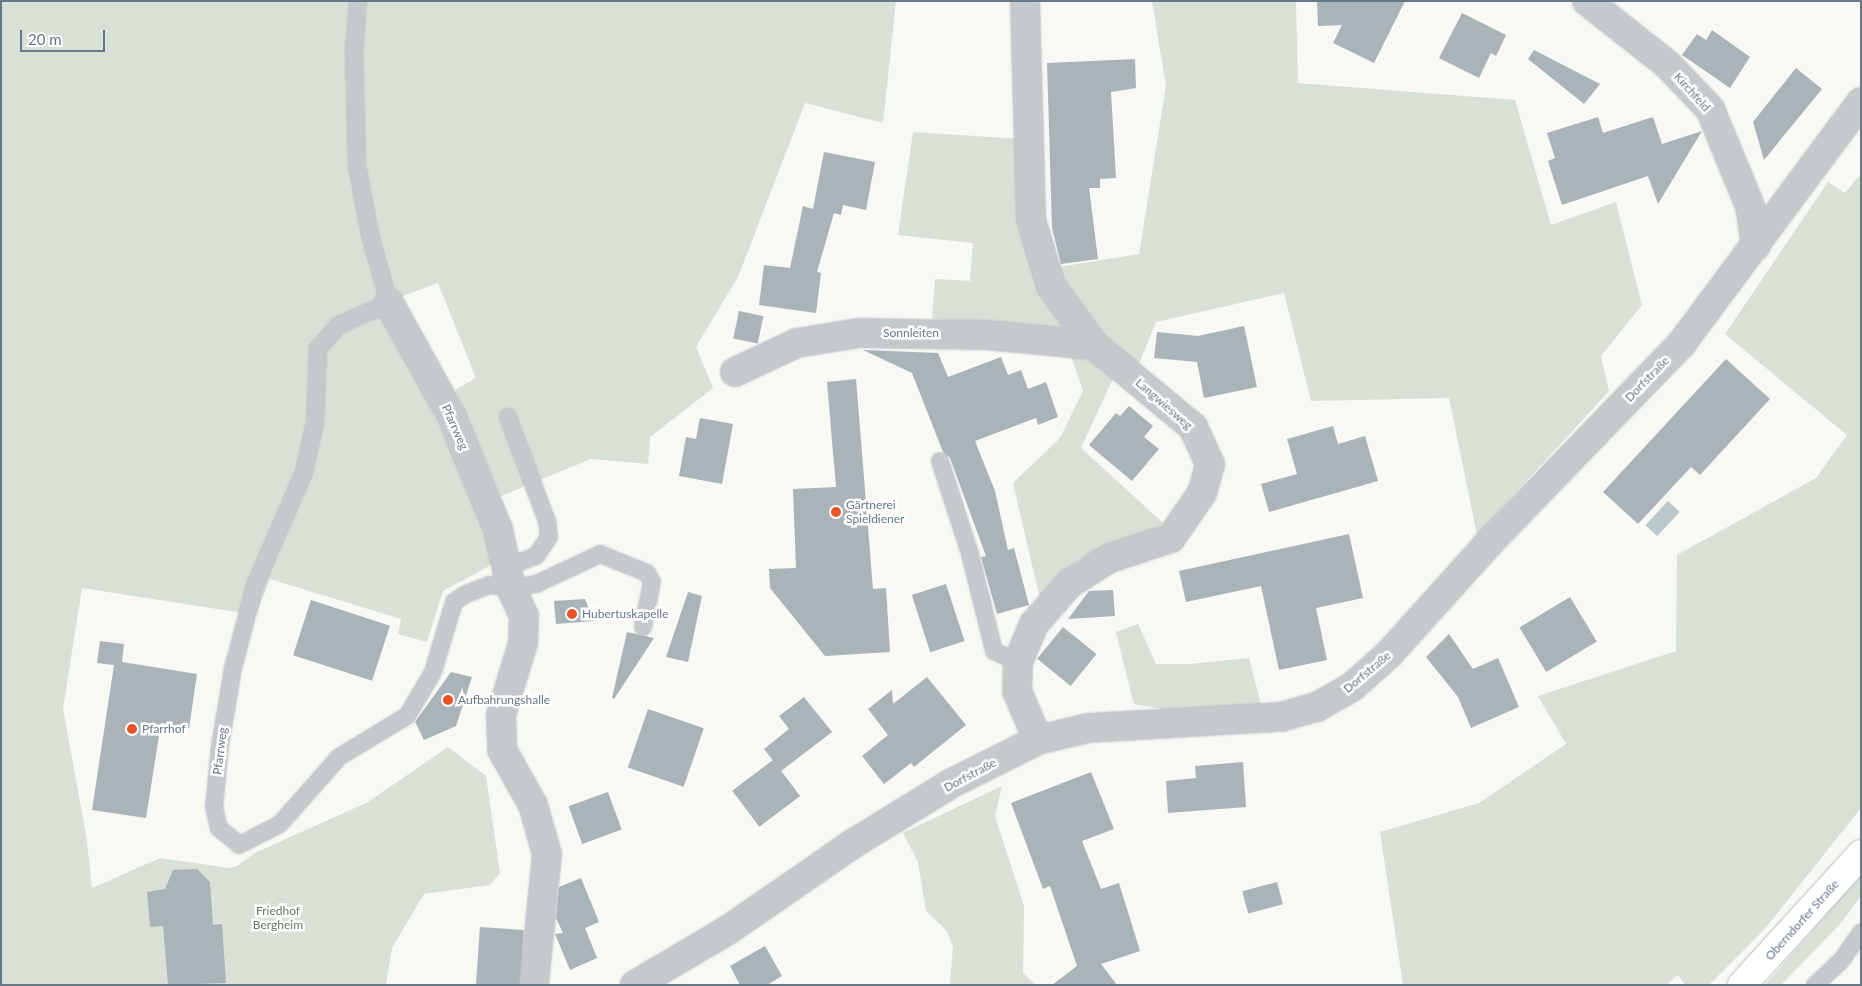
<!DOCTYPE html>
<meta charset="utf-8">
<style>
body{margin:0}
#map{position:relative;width:1862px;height:986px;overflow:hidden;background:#f8f8f5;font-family:Lato,sans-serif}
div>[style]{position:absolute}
.green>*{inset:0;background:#d9e0d6}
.water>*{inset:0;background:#bbc8cb;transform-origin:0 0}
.building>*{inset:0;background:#aab3b8;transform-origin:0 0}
.roads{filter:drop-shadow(0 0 1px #b7bdc1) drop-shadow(0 0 1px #b7bdc1)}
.lane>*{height:16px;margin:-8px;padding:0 8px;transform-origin:8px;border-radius:8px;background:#c5c9cc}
.street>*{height:28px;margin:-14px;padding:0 14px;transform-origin:14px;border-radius:14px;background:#c5c9cc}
.secondary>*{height:28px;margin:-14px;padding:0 14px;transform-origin:14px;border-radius:14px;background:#fff}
.dots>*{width:14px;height:14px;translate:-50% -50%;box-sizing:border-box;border:2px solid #fff;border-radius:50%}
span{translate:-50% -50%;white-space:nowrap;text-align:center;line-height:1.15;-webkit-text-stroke:5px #fff;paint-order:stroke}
.street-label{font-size:12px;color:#667887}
.poi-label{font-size:12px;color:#667887}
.left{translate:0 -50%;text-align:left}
.park-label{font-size:12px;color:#667961}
.frame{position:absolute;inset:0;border:2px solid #667887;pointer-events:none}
.scale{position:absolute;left:20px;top:30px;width:85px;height:22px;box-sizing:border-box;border:2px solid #667887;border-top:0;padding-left:6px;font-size:15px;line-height:18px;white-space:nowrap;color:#667887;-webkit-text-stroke:4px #fff;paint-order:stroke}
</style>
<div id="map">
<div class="green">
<div style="clip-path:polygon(1px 1px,896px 1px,883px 123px,805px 103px,738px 277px,696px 347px,713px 388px,650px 437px,648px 464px,591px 459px,501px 496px,455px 390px,476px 378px,438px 283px,381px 304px,487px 527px,493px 564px,443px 591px,427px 642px,398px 634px,401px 619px,270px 579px,256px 615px,82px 588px,63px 709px,86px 834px,92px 888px,160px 858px,229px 868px,237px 866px,255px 853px,368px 802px,448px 747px,486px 776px,500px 873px,490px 885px,424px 894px,392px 948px,386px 985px,1px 985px)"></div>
<div style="clip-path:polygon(1152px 1px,1296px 1px,1298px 83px,1515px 100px,1551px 225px,1616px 202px,1642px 305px,1601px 356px,1609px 391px,1477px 535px,1449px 398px,1311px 401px,1284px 293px,1156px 322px,1137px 369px,1102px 340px,1052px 268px,1139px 254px,1166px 86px)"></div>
<div style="clip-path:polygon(913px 132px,1021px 139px,1062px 318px,1062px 326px,1056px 333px,932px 318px,935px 279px,970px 281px,973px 243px,898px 235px)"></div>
<div style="clip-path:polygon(1861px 173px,1861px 808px,1763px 931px,1709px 985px,1685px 985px,1678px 975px,1666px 985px,1403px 985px,1380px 832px,1479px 803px,1566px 744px,1538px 696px,1676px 651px,1677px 555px,1816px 478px,1847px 435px,1725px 334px,1828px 182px,1845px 193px)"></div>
<div style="clip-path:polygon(1071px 356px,1097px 361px,1115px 374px,1081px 448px,1163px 523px,1152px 531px,1108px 545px,1077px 560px,1040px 599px,1013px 483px,1060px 438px,1083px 391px)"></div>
<div style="clip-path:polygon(1138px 624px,1156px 664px,1189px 664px,1249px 658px,1262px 708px,1177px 712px,1134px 704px,1116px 632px)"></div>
<div style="clip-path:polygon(1002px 786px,995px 816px,1024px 906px,1023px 973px,1036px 985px,950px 985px,953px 947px,947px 931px,926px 911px,918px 862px,903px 833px)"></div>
<div style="clip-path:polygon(1861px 874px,1861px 896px,1841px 923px,1781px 985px,1765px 985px)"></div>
</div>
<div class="water">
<div style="left:1668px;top:501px;width:16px;height:33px;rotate:43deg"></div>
</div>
<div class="building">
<div style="clip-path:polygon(1317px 1px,1405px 1px,1374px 63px,1333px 43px,1342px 25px,1318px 26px)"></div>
<div style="clip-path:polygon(1462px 13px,1506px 35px,1496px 56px,1491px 53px,1479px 78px,1439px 58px)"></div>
<div style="clip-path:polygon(1712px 30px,1750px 57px,1730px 88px,1682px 55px,1697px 34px,1706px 40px)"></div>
<div style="clip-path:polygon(1534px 50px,1600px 84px,1584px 104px,1528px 59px)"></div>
<div style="clip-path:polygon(1135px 59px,1136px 88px,1111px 92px,1116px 178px,1100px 179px,1100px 188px,1089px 188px,1098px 259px,1061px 264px,1052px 228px,1047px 63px)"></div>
<div style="clip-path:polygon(1796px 68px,1822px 89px,1764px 160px,1753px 122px)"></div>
<div style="clip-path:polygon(1598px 117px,1603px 133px,1653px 117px,1662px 144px,1702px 131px,1658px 204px,1648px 176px,1562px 205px,1548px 161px,1555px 158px,1547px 133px)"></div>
<div style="clip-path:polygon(824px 152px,875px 162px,866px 210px,843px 205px,841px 215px,834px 213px,817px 272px,821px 273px,816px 313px,759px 305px,764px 265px,790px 268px,803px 206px,813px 209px)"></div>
<div style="left:739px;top:311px;width:25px;height:28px;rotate:12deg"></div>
<div style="clip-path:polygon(1244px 326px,1257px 387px,1204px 398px,1197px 362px,1154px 358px,1157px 332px,1198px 336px)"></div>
<div style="clip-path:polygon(863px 350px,938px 353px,948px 377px,1001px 357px,1008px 375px,1021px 370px,1028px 389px,1046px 382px,1058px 417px,1038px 425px,1036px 418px,975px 441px,995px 491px,1008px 550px,1014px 548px,1029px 605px,997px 614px,981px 557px,986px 556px,950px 458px,943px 452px,912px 373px)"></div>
<div style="clip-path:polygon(1726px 359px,1770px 399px,1700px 475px,1691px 467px,1638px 524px,1603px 492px)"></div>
<div style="clip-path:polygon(856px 379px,873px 589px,886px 588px,890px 652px,825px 656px,770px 588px,769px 569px,796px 568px,793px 489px,836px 487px,827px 382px)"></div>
<div style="clip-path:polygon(1129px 406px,1153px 426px,1144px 437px,1159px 449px,1132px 481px,1089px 445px,1116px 413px,1120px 416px)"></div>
<div style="clip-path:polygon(700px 418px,733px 424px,722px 484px,679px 476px,686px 437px,696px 439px)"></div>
<div style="clip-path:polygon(1333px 426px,1338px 444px,1365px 436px,1378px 481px,1269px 512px,1261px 484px,1297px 474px,1287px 439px)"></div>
<div style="clip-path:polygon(1349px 534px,1363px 598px,1316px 608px,1327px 660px,1279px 670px,1261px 586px,1186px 602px,1179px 571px)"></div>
<div style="left:946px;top:584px;width:60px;height:36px;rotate:72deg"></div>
<div style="clip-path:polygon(1113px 590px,1115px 616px,1068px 619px,1089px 591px)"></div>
<div style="clip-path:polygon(688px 592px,702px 596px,688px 662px,666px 657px)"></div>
<div style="left:1570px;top:597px;width:52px;height:59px;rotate:59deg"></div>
<div style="clip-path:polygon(585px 599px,594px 621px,556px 624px,554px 601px)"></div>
<div style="left:311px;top:600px;width:83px;height:58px;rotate:18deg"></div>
<div style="left:1063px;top:627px;width:43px;height:41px;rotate:39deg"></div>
<div style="clip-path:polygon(627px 632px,654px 638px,614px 699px,612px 698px)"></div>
<div style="clip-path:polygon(1449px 634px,1473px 669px,1498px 658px,1519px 707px,1471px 728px,1458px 697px,1426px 657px)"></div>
<div style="clip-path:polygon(100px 641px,124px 644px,122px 662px,197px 674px,189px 728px,161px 723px,146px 818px,92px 810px,114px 665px,97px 663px)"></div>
<div style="clip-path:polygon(451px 672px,472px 677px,456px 726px,424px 740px,415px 722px)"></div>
<div style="clip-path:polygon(927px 677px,966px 725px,914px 767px,911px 763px,884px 784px,862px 756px,888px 735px,868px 709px,892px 690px,893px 704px)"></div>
<div style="clip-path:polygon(804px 697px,832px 732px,781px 771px,764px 749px,789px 729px,779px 716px)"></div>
<div style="left:648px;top:709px;width:59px;height:62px;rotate:19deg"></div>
<div style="left:773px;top:760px;width:45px;height:51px;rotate:53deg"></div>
<div style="clip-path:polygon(1243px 762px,1246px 807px,1168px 813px,1166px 781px,1196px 778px,1195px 766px)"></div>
<div style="clip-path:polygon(1091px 772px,1114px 829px,1082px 841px,1101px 889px,1119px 883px,1140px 951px,1101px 964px,1117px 985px,1052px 985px,1077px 966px,1050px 886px,1043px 889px,1011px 803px)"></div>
<div style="left:608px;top:792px;width:40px;height:42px;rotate:70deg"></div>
<div style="clip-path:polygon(197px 869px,210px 882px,213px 925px,222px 924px,226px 983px,168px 985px,163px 926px,150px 927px,147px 892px,165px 889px,173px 870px)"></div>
<div style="clip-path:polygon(581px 878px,599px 922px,585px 928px,597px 958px,570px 970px,555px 934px,563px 933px,556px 918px,559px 887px)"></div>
<div style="left:1277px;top:882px;width:23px;height:36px;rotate:75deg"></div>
<div style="left:480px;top:927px;width:44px;height:58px;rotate:4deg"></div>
<div style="clip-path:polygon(765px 946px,782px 976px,767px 985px,740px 985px,730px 966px)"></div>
</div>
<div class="roads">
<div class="lane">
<div style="left:358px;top:1px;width:51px;rotate:94.5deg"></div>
<div style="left:354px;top:52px;width:113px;rotate:88.5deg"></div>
<div style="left:357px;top:165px;width:71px;rotate:79.5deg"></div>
<div style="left:370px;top:235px;width:71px;rotate:74.4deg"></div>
<div style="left:389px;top:303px;width:55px;rotate:156.3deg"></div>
<div style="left:339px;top:325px;width:31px;rotate:132deg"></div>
<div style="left:318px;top:348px;width:74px;rotate:92.3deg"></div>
<div style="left:315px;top:422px;width:51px;rotate:102.4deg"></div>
<div style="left:304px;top:472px;width:123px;rotate:113.4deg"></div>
<div style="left:255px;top:585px;width:86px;rotate:104.8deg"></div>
<div style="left:233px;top:668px;width:79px;rotate:99.5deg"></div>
<div style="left:220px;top:746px;width:61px;rotate:95.6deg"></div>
<div style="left:214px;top:807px;width:22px;rotate:77deg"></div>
<div style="left:219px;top:828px;width:26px;rotate:40deg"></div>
<div style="left:239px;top:845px;width:46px;rotate:-27.1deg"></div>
<div style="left:280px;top:824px;width:89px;rotate:-48.6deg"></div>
<div style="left:339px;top:757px;width:79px;rotate:-31.1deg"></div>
<div style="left:407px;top:716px;width:51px;rotate:-59.4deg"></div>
<div style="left:433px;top:672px;width:73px;rotate:-73.3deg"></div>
<div style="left:454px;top:602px;width:14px;rotate:-34deg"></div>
<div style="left:466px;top:594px;width:25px;rotate:-21deg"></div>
<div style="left:489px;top:585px;width:22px;rotate:8deg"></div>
<div style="left:511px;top:588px;width:25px;rotate:-9deg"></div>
<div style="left:536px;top:584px;width:71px;rotate:-25.1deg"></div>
<div style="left:600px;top:554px;width:51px;rotate:22deg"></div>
<div style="left:647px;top:573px;width:10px;rotate:61deg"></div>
<div style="left:652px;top:582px;width:46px;rotate:101.3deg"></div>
<div style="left:940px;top:461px;width:98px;rotate:72.1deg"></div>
<div style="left:970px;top:554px;width:100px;rotate:76.1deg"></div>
<div style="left:994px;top:651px;width:26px;rotate:25deg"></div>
<div style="left:507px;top:567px;width:31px;rotate:-21deg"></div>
<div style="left:536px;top:556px;width:23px;rotate:-56deg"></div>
<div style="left:549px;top:537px;width:16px;rotate:-97deg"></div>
<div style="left:547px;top:521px;width:111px;rotate:-110.6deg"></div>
<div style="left:1815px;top:985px;width:35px;rotate:-43deg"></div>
<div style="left:1841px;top:961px;width:35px;rotate:-55deg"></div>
</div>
<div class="street">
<div style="left:1025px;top:1px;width:218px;rotate:88.4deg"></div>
<div style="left:1031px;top:219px;width:70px;rotate:73.4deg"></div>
<div style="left:1051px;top:286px;width:73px;rotate:53.9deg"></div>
<div style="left:1094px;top:345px;width:129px;rotate:39.6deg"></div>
<div style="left:1193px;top:427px;width:41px;rotate:65.3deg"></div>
<div style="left:1210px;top:464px;width:30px;rotate:105deg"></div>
<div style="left:1202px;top:493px;width:55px;rotate:124.6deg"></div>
<div style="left:1171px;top:538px;width:66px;rotate:161.6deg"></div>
<div style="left:1108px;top:559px;width:45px;rotate:147.7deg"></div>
<div style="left:1070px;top:583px;width:55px;rotate:131.3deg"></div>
<div style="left:1034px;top:624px;width:41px;rotate:112.8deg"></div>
<div style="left:1018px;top:662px;width:29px;rotate:92deg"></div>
<div style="left:1017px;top:691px;width:53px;rotate:66.8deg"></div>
<div style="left:1587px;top:1px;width:103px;rotate:38.3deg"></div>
<div style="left:1668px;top:65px;width:61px;rotate:46.3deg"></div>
<div style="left:1710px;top:109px;width:105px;rotate:67.6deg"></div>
<div style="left:1750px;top:206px;width:40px;rotate:81.5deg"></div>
<div style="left:389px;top:303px;width:128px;rotate:61deg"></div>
<div style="left:451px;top:415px;width:123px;rotate:67.6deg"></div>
<div style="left:498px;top:529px;width:60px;rotate:77.6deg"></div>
<div style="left:511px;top:588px;width:31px;rotate:65deg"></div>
<div style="left:524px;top:616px;width:27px;rotate:92deg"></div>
<div style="left:523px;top:643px;width:75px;rotate:107deg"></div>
<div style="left:501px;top:715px;width:35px;rotate:88deg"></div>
<div style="left:502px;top:750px;width:63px;rotate:60.6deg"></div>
<div style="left:533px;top:805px;width:51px;rotate:74.1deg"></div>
<div style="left:547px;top:854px;width:132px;rotate:95.7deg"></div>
<div style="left:735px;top:372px;width:68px;rotate:-25.1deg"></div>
<div style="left:797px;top:343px;width:63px;rotate:-9.2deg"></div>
<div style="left:859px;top:333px;width:127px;rotate:0.9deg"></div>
<div style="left:986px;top:335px;width:108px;rotate:5.3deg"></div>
<div style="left:635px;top:985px;width:108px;rotate:-30.6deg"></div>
<div style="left:728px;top:930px;width:150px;rotate:-34.6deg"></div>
<div style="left:851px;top:845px;width:116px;rotate:-31.6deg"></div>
<div style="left:950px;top:784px;width:98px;rotate:-26.6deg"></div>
<div style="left:1038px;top:740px;width:51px;rotate:-13.5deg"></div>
<div style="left:1088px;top:728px;width:193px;rotate:-3.3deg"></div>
<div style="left:1281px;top:717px;width:37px;rotate:-16deg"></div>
<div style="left:1317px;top:707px;width:40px;rotate:-29.7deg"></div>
<div style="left:1352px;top:687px;width:50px;rotate:-41.7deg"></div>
<div style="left:1389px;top:654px;width:148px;rotate:-48deg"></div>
<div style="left:1488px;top:544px;width:279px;rotate:-46deg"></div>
<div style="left:1682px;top:343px;width:300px;rotate:-53.4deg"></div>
</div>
<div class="secondary">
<div style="left:1742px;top:985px;width:177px;rotate:-47.7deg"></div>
</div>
</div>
<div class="dots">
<div style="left:836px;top:512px;background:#e75326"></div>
<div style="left:572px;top:614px;background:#e75326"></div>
<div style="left:448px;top:700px;background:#e75326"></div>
<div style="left:132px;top:729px;background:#e75326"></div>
</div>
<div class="street-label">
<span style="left:1692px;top:92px;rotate:48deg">Kirchfeld</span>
<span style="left:911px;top:333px">Sonnleiten</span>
<span style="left:1647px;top:379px;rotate:-46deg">Dorfstraße</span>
<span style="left:1164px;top:404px;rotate:41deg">Langwiesweg</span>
<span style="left:455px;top:427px;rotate:66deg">Pfarrweg</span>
<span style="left:1367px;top:672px;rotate:-40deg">Dorfstraße</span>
<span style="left:220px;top:751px;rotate:-83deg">Pfarrweg</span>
<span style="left:970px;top:775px;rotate:-28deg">Dorfstraße</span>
<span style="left:1802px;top:920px;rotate:-48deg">Oberndorfer Straße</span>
</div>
<div class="poi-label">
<span class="left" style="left:846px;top:512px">Gärtnerei<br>Spieldiener</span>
<span class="left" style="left:582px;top:614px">Hubertuskapelle</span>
<span class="left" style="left:458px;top:700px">Aufbahrungshalle</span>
<span class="left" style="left:142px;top:729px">Pfarrhof</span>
</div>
<div class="park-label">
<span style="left:278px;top:918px">Friedhof<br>Bergheim</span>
</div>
<div class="frame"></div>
<div class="scale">20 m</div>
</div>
